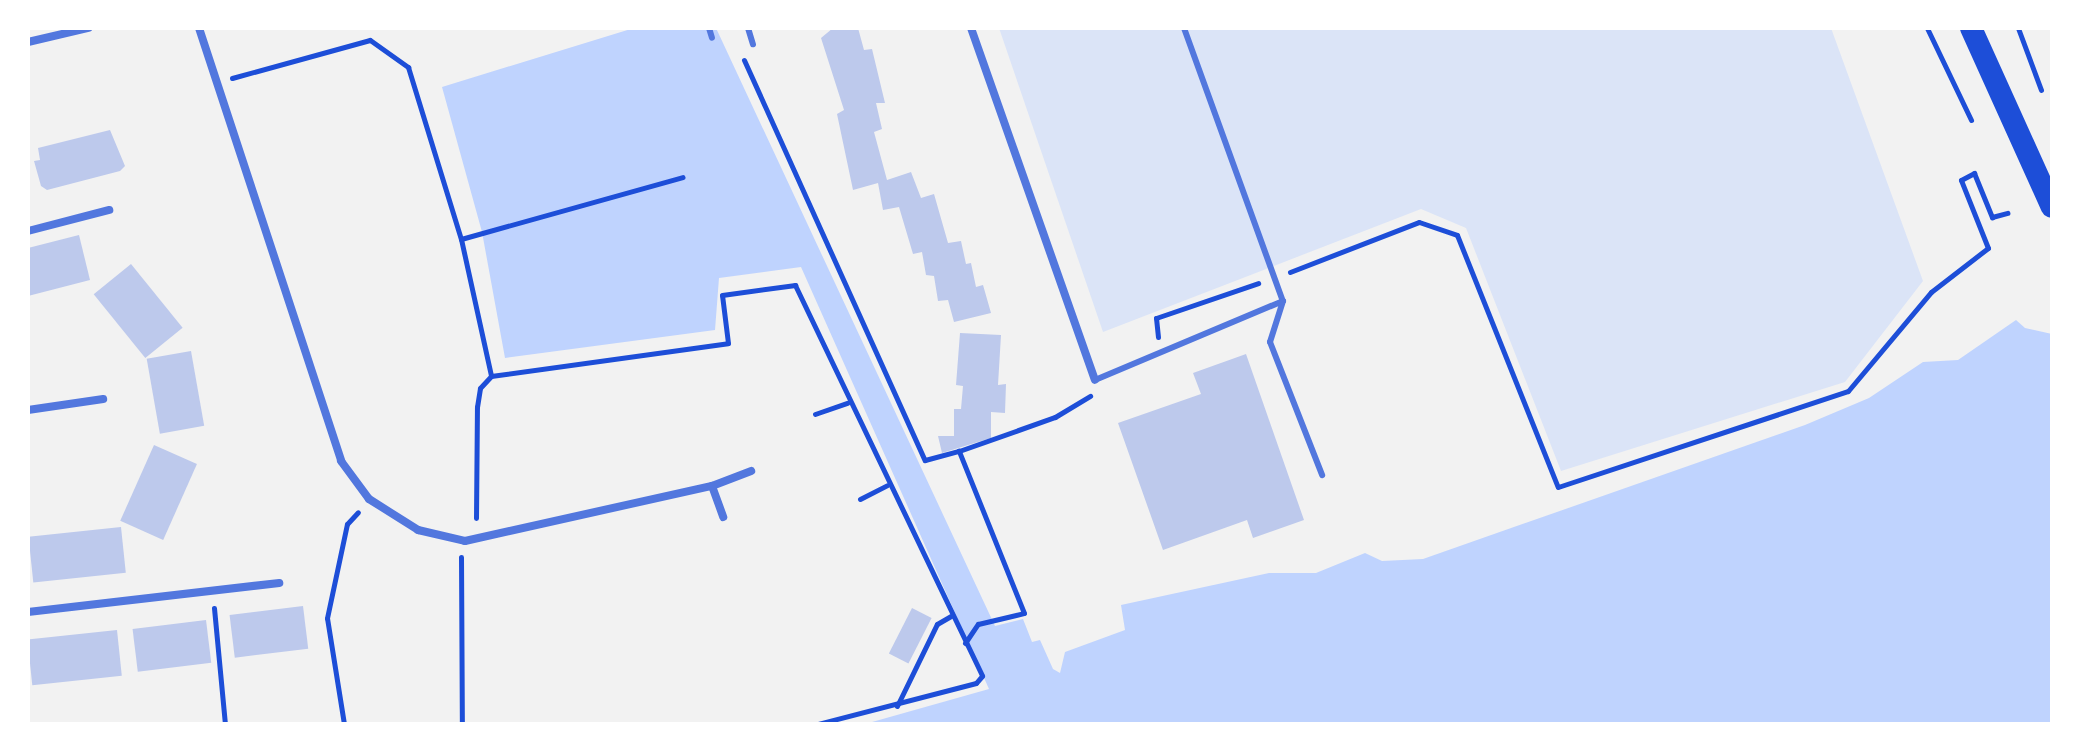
<!DOCTYPE html>
<style>
body{margin:0}
#map{position:relative;width:2080px;height:752px;overflow:hidden;background:#f2f2f2;font-family:"Titillium Web",sans-serif}
div>[style]{position:absolute}
.green>*{inset:0;background:#dbe4f7}
.water>*{inset:0;background:#bfd3fe}
.building>*{inset:0;background:#bdc9ec;transform-origin:0 0}
.path>*{height:5px;margin:-2.5px;padding:0 2.5px;transform-origin:2.5px;border-radius:2.5px;background:#1d4ed8}
.service>*{height:6px;margin:-3px;padding:0 3px;transform-origin:3px;border-radius:3px;background:#5277de}
.minor>*{height:8px;margin:-4px;padding:0 4px;transform-origin:4px;border-radius:4px;background:#5277de}
.trunk>*{height:22px;margin:-11px;padding:0 11px;transform-origin:11px;border-radius:11px;background:#1d4ed8}
span{translate:-50% -50%;white-space:nowrap;text-align:center;line-height:1.15;-webkit-text-stroke:6px #fff;paint-order:stroke}
.frame{position:absolute;inset:0;border:30px solid #fff;pointer-events:none}
</style>
<div id="map">
<div class="green">
<div style="clip-path:polygon(999px 28px,1831px 28px,1923px 281px,1845px 382px,1561px 471px,1466px 228px,1421px 209px,1103px 332px)"></div>
</div>
<div class="water">
<div style="clip-path:polygon(634px 28px,716px 28px,995px 626px,1023px 619px,1032px 642px,1040px 640px,1053px 669px,1060px 673px,1065px 652px,1125px 630px,1121px 605px,1269px 573px,1316px 573px,1365px 553px,1382px 561px,1423px 559px,1805px 425px,1869px 398px,1923px 362px,1958px 360px,2016px 320px,2025px 328px,2052px 334px,2052px 724px,865px 724px,989px 689px,801px 267px,719px 278px,715px 330px,505px 358px,482px 232px,442px 87px)"></div>
</div>
<div class="building">
<div style="clip-path:polygon(833px 28px,858px 28px,864px 50px,872px 49px,885px 103px,876px 103px,882px 129px,874px 132px,887px 180px,911px 172px,921px 198px,934px 194px,948px 243px,961px 241px,966px 264px,971px 263px,976px 287px,983px 285px,991px 313px,954px 322px,948px 300px,938px 301px,934px 276px,926px 275px,922px 252px,913px 254px,899px 207px,883px 210px,878px 183px,853px 190px,837px 114px,844px 110px,821px 38px)"></div>
<div style="clip-path:polygon(110px 130px,125px 166px,120px 171px,47px 190px,41px 186px,34px 161px,40px 160px,38px 148px)"></div>
<div style="clip-path:polygon(79px 235px,90px 280px,28px 296px,28px 248px)"></div>
<div style="left:131px;top:264px;width:82px;height:48px;rotate:51deg"></div>
<div style="clip-path:polygon(960px 333px,1001px 335px,998px 385px,1006px 384px,1005px 413px,991px 412px,991px 438px,942px 453px,938px 436px,954px 436px,954px 409px,961px 409px,963px 386px,956px 385px)"></div>
<div style="left:191px;top:351px;width:76px;height:45px;rotate:80deg"></div>
<div style="clip-path:polygon(1246px 354px,1304px 520px,1253px 538px,1247px 520px,1163px 550px,1118px 423px,1201px 394px,1193px 373px)"></div>
<div style="left:154px;top:445px;width:47px;height:83px;rotate:24deg"></div>
<div style="left:121px;top:527px;width:46px;height:93px;rotate:84deg"></div>
<div style="left:303px;top:606px;width:43px;height:74px;rotate:83deg"></div>
<div style="left:912px;top:608px;width:22px;height:51px;rotate:27deg"></div>
<div style="left:206px;top:620px;width:43px;height:74px;rotate:83deg"></div>
<div style="left:117px;top:630px;width:46px;height:90px;rotate:84deg"></div>
</div>
<div class="path">
<div style="left:1927px;top:28px;width:102px;rotate:64.4deg"></div>
<div style="left:2018px;top:28px;width:66px;rotate:69.6deg"></div>
<div style="left:744px;top:60px;width:439px;rotate:65.7deg"></div>
<div style="left:925px;top:460px;width:35px;rotate:-15deg"></div>
<div style="left:232px;top:78px;width:143px;rotate:-15.4deg"></div>
<div style="left:370px;top:40px;width:47px;rotate:35.4deg"></div>
<div style="left:408px;top:67px;width:180px;rotate:72.9deg"></div>
<div style="left:461px;top:239px;width:140px;rotate:77.6deg"></div>
<div style="left:461px;top:239px;width:230px;rotate:-15.6deg"></div>
<div style="left:1290px;top:272px;width:138px;rotate:-21.2deg"></div>
<div style="left:1419px;top:222px;width:40px;rotate:18.9deg"></div>
<div style="left:1457px;top:235px;width:271px;rotate:68.2deg"></div>
<div style="left:1558px;top:487px;width:305px;rotate:-18.3deg"></div>
<div style="left:1848px;top:391px;width:129px;rotate:-50deg"></div>
<div style="left:1931px;top:292px;width:72px;rotate:-37.7deg"></div>
<div style="left:1988px;top:248px;width:73px;rotate:-111.7deg"></div>
<div style="left:1961px;top:180px;width:15px;rotate:-28deg"></div>
<div style="left:1974px;top:173px;width:48px;rotate:67.8deg"></div>
<div style="left:1992px;top:217px;width:16px;rotate:-15deg"></div>
<div style="left:1158px;top:337px;width:19px;rotate:-96deg"></div>
<div style="left:1156px;top:318px;width:108px;rotate:-18.9deg"></div>
<div style="left:815px;top:414px;width:34px;rotate:-19deg"></div>
<div style="left:860px;top:499px;width:30px;rotate:-27deg"></div>
<div style="left:476px;top:518px;width:111px;rotate:-89.5deg"></div>
<div style="left:477px;top:407px;width:19px;rotate:-81deg"></div>
<div style="left:480px;top:388px;width:16px;rotate:-47deg"></div>
<div style="left:491px;top:376px;width:239px;rotate:-7.9deg"></div>
<div style="left:728px;top:343px;width:48px;rotate:-97.1deg"></div>
<div style="left:722px;top:295px;width:74px;rotate:-7.8deg"></div>
<div style="left:795px;top:285px;width:433px;rotate:64.4deg"></div>
<div style="left:982px;top:676px;width:9px;rotate:131deg"></div>
<div style="left:976px;top:683px;width:164px;rotate:165.5deg"></div>
<div style="left:461px;top:557px;width:167px;rotate:89.7deg"></div>
<div style="left:214px;top:608px;width:117px;rotate:84.6deg"></div>
<div style="left:965px;top:643px;width:23px;rotate:-56deg"></div>
<div style="left:978px;top:624px;width:47px;rotate:-13.4deg"></div>
<div style="left:1024px;top:613px;width:175px;rotate:-111.9deg"></div>
<div style="left:959px;top:451px;width:102px;rotate:-19.5deg"></div>
<div style="left:1055px;top:417px;width:41px;rotate:-31deg"></div>
<div style="left:897px;top:706px;width:91px;rotate:-64deg"></div>
<div style="left:937px;top:624px;width:16px;rotate:-30deg"></div>
<div style="left:344px;top:724px;width:107px;rotate:-99.1deg"></div>
<div style="left:327px;top:618px;width:96px;rotate:-78deg"></div>
<div style="left:347px;top:524px;width:16px;rotate:-47deg"></div>
</div>
<div class="service">
<div style="left:709px;top:28px;width:10px;rotate:73deg"></div>
<div style="left:748px;top:28px;width:17px;rotate:73deg"></div>
<div style="left:1184px;top:28px;width:290px;rotate:70.1deg"></div>
<div style="left:1095px;top:380px;width:204px;rotate:-22.8deg"></div>
<div style="left:1283px;top:301px;width:43px;rotate:107.6deg"></div>
<div style="left:1270px;top:342px;width:143px;rotate:68.6deg"></div>
</div>
<div class="minor">
<div style="left:199px;top:28px;width:456px;rotate:71.8deg"></div>
<div style="left:341px;top:461px;width:47px;rotate:53.6deg"></div>
<div style="left:369px;top:499px;width:58px;rotate:32.3deg"></div>
<div style="left:418px;top:530px;width:48px;rotate:13.2deg"></div>
<div style="left:465px;top:541px;width:253px;rotate:-12.6deg"></div>
<div style="left:712px;top:486px;width:42px;rotate:-21deg"></div>
<div style="left:971px;top:28px;width:373px;rotate:70.6deg"></div>
<div style="left:28px;top:42px;width:62px;rotate:-13.1deg"></div>
<div style="left:28px;top:231px;width:84px;rotate:-14.5deg"></div>
<div style="left:28px;top:410px;width:76px;rotate:-8.3deg"></div>
<div style="left:712px;top:486px;width:33px;rotate:70deg"></div>
<div style="left:28px;top:612px;width:253px;rotate:-6.6deg"></div>
</div>
<div class="trunk">
<div style="left:1971px;top:28px;width:196px;rotate:65.7deg"></div>
</div>
<div class="frame"></div>
</div>
